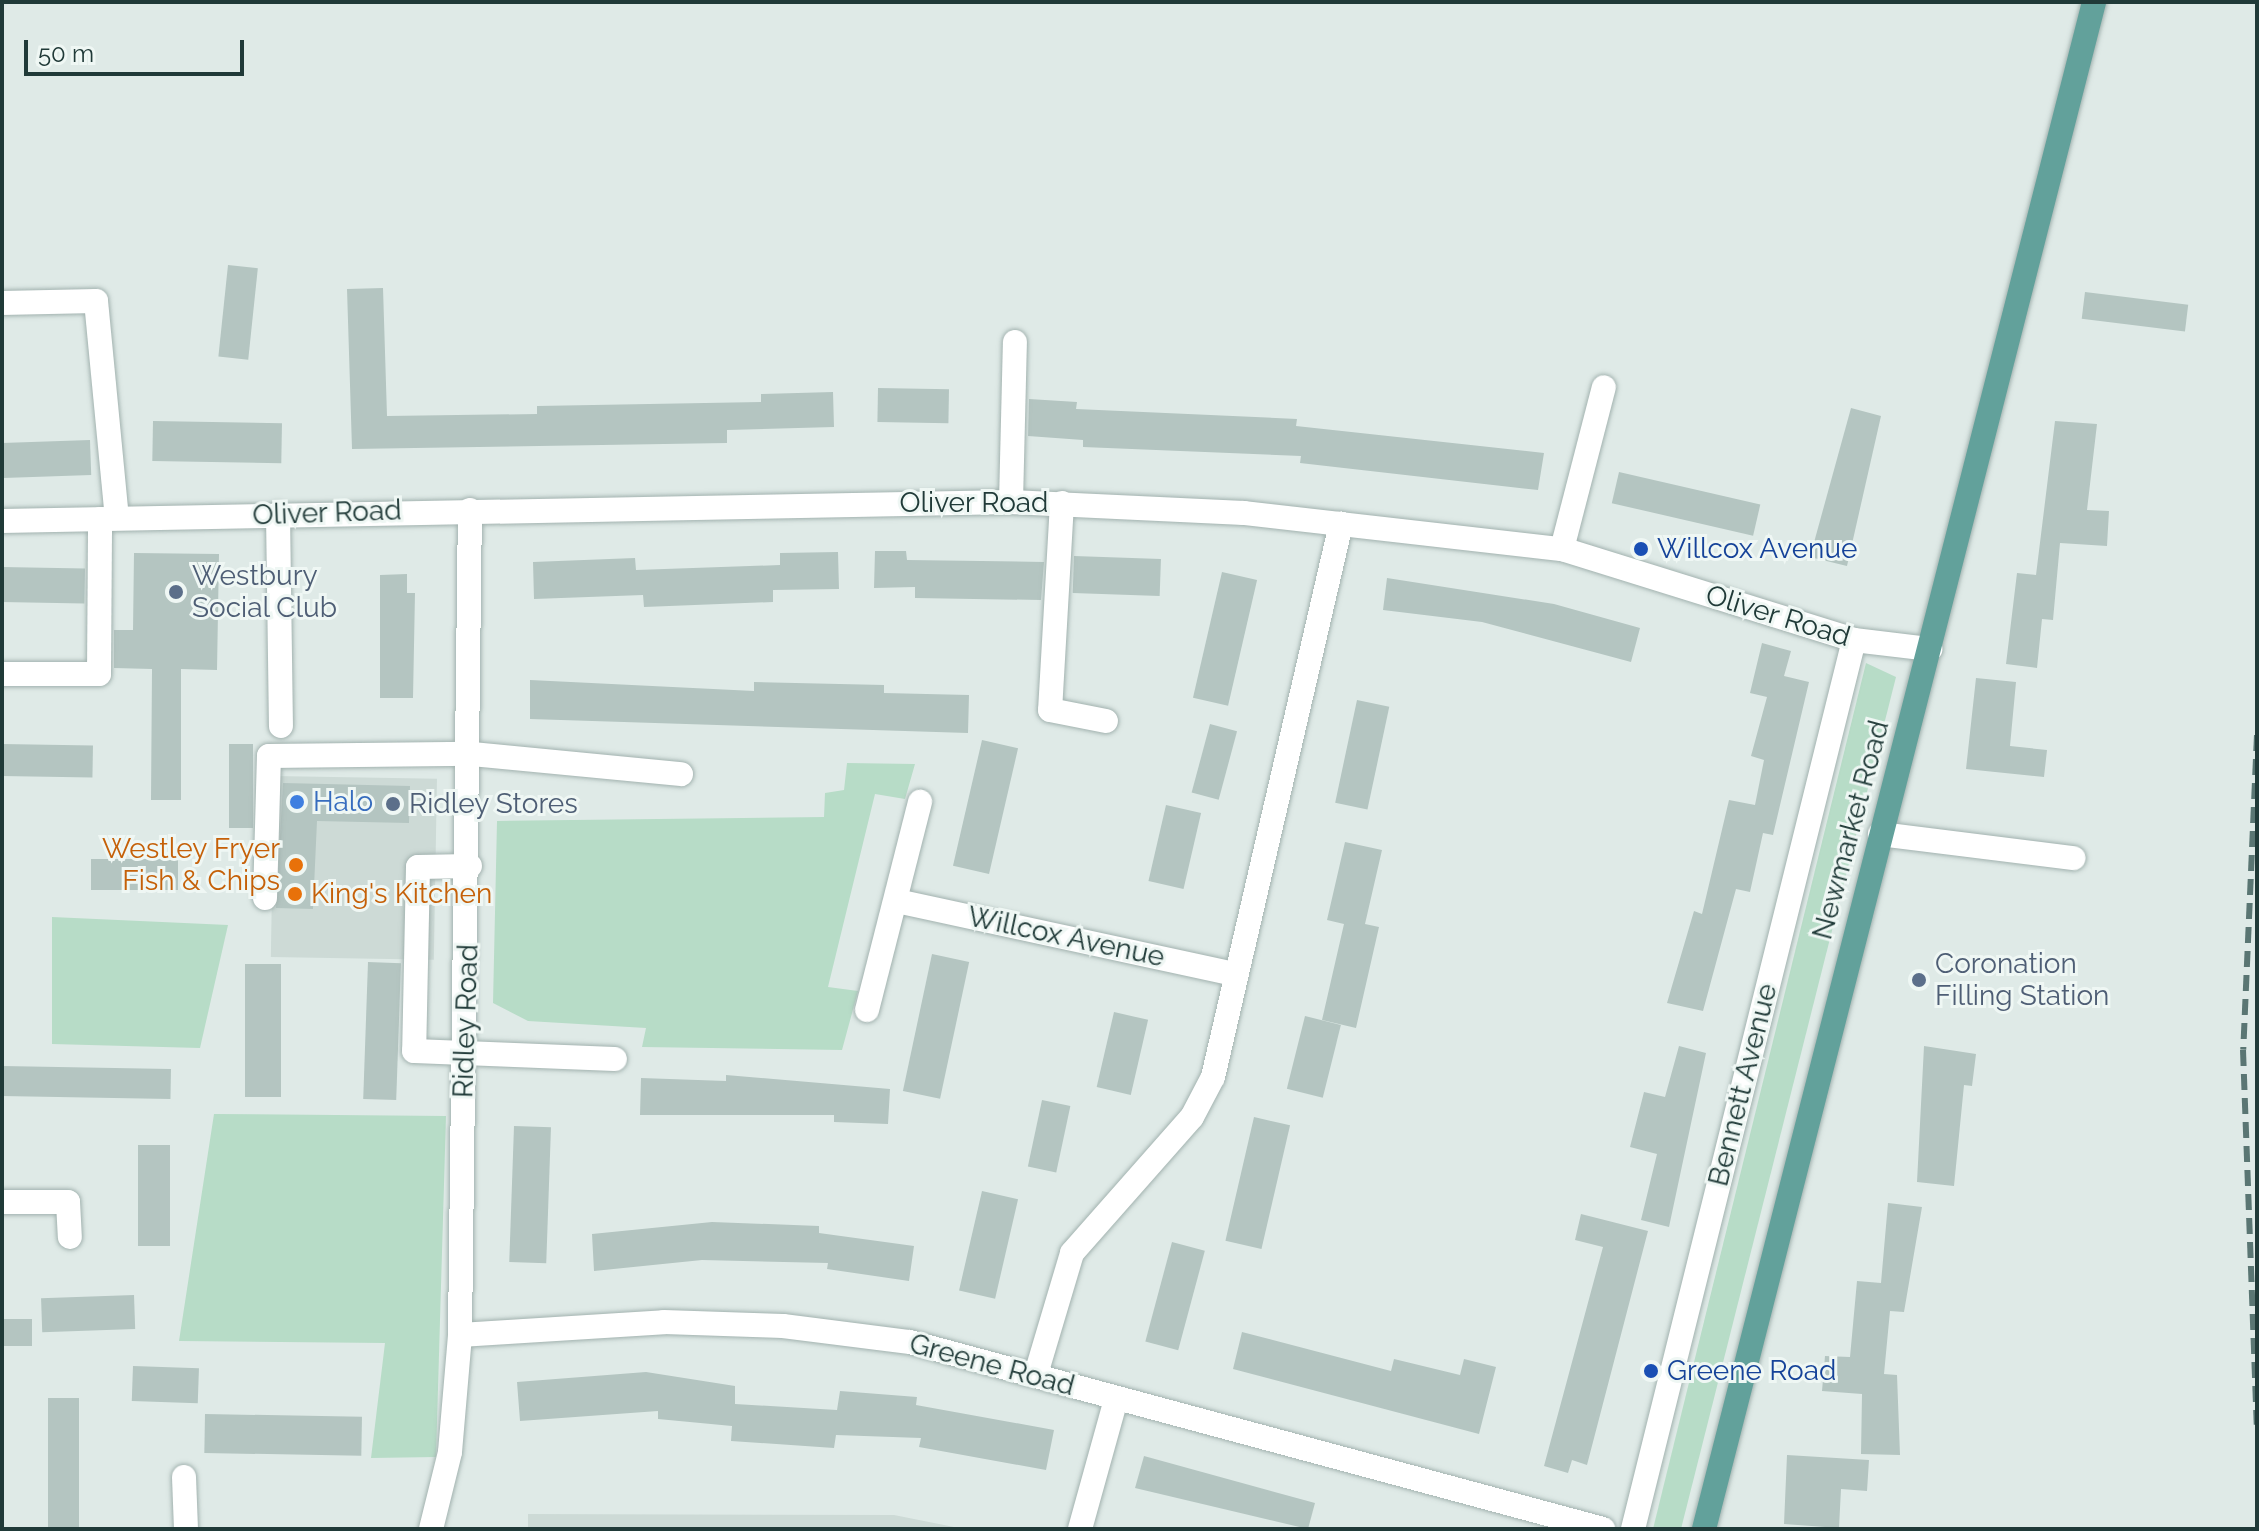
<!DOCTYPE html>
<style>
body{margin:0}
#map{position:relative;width:2259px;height:1531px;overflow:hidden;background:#dfeae7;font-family:Raleway,sans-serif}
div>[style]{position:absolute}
.built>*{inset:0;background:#cddad6;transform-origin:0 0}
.green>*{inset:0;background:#b7dcc7}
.building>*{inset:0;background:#b4c5c1;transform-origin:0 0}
.roads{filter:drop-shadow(0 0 2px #a2b2af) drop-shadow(0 0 2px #a2b2af)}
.minor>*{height:24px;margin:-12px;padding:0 12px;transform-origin:12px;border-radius:12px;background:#fff}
.major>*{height:24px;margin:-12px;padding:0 12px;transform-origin:12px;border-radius:12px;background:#62a19b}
.rail>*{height:6px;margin-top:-3px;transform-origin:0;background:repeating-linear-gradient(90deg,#5a7673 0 16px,transparent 0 24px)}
.dots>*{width:22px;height:22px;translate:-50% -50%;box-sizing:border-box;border:4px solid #eff7f4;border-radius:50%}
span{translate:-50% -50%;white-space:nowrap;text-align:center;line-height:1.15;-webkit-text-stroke:6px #eff7f4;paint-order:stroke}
.street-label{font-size:28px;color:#203a38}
.transit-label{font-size:28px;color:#164399}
.left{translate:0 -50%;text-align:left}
.service-label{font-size:28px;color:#4e5e75}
.shop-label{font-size:28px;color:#366cbe}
.food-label{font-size:28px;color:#c56008}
.right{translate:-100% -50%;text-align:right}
.frame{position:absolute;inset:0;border:4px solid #203a38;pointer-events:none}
.scale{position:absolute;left:24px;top:40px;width:220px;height:36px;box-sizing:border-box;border:4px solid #203a38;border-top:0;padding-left:10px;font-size:24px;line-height:28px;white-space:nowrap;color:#203a38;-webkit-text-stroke:6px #eff7f4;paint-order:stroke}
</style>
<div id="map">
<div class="built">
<div style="left:274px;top:776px;width:163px;height:181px;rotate:1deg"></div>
<div style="clip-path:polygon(528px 1514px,894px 1515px,964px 1529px,528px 1529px)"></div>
</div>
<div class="green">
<div style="clip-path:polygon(1866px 663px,1896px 677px,1681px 1529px,1653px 1529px)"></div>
<div style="clip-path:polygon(847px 763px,915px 764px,905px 799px,875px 794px,828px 987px,858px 991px,842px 1050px,642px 1047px,646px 1028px,528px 1021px,493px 1003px,497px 821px,824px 817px,825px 793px,844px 790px)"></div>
<div style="clip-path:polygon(52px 917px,228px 925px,200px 1048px,52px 1044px)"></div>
<div style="clip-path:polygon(214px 1114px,446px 1116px,436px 1457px,371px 1458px,385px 1343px,179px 1341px)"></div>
</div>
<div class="building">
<div style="left:228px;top:265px;width:30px;height:92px;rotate:6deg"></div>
<div style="clip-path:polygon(383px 288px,387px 416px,537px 414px,537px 406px,761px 402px,761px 394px,833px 392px,834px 427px,727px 430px,727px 443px,352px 449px,347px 289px)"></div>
<div style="left:2085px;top:292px;width:104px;height:27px;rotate:7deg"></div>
<div style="left:878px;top:388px;width:71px;height:34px;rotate:1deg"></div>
<div style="clip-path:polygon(1029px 399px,1077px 402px,1076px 409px,1297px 419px,1296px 426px,1544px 453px,1538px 490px,1300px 463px,1301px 456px,1083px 447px,1083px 440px,1028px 436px)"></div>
<div style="clip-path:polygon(1851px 408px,1881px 416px,1847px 566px,1810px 557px)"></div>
<div style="left:153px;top:421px;width:129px;height:40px;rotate:1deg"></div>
<div style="clip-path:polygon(2055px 421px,2097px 424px,2087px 510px,2109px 511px,2107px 546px,2060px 543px,2053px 620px,2042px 619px,2037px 668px,2006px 664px,2017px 573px,2036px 575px)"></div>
<div style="left:90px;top:440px;width:35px;height:88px;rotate:88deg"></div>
<div style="left:1619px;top:472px;width:145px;height:32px;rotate:13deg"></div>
<div style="clip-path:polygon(875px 551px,906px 551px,907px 560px,1044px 562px,1041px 600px,915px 598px,915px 587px,874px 588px)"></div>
<div style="clip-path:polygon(838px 552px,839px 589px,773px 590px,773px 602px,644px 607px,643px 595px,534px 599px,533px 562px,635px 558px,636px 570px,780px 565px,780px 553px)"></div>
<div style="clip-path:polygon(134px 553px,219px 554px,217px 670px,181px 669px,181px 800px,151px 800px,152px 669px,114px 668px,114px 630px,133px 630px)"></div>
<div style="left:1074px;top:556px;width:87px;height:37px;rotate:2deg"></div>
<div style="left:2px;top:567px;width:83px;height:35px;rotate:1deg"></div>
<div style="left:1222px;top:572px;width:36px;height:129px;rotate:13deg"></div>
<div style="clip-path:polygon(407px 574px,407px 593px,415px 593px,413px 698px,380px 698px,380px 575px)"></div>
<div style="clip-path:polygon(1387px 578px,1554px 604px,1640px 628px,1631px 662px,1482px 622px,1383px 610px)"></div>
<div style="clip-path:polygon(1762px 643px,1791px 651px,1784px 676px,1809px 682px,1773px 835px,1763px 833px,1750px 892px,1736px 889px,1703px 1011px,1667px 1003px,1694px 911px,1702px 914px,1729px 800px,1755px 805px,1764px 760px,1751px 756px,1767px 697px,1750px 693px)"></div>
<div style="clip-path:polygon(1976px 678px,2016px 682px,2010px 746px,2047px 750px,2044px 777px,1966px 769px)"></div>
<div style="clip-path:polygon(530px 680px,754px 691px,754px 682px,884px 685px,884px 693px,969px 695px,968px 733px,530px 719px)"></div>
<div style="left:1357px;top:700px;width:33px;height:105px;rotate:12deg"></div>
<div style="left:1210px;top:724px;width:28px;height:71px;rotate:15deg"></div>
<div style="left:982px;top:740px;width:37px;height:129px;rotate:13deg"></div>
<div style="left:2px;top:744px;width:91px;height:32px;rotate:1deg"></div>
<div style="left:229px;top:744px;width:24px;height:84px"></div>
<div style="clip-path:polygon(283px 783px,410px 786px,409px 823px,317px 821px,313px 909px,276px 908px)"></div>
<div style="left:1166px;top:805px;width:36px;height:78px;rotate:13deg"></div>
<div style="clip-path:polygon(1345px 842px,1382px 850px,1365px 924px,1379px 927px,1356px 1028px,1322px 1020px,1344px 924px,1327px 920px)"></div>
<div style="left:91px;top:859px;width:87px;height:31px"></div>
<div style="left:932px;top:954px;width:38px;height:140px;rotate:12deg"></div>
<div style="left:368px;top:962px;width:33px;height:137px;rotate:2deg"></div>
<div style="left:245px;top:964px;width:36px;height:133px"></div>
<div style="left:1114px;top:1012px;width:35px;height:77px;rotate:13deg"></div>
<div style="left:1305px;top:1016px;width:37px;height:75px;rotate:14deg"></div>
<div style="clip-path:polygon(1679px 1046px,1706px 1053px,1669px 1227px,1641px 1220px,1657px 1154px,1630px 1147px,1644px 1092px,1665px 1097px)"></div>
<div style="clip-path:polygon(1924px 1046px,1976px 1054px,1972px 1086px,1964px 1085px,1954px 1186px,1917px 1182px)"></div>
<div style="left:2px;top:1066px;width:169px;height:30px;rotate:1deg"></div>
<div style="clip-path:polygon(726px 1075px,890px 1089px,888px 1124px,834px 1122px,834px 1115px,640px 1115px,641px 1078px,726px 1081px)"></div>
<div style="left:1042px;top:1100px;width:29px;height:68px;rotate:12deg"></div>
<div style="left:1254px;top:1117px;width:37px;height:127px;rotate:13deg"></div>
<div style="left:514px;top:1126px;width:37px;height:136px;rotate:2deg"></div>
<div style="left:138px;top:1145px;width:32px;height:101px"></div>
<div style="left:982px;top:1191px;width:37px;height:102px;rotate:13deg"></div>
<div style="clip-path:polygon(1888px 1203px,1922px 1207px,1904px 1312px,1890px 1311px,1884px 1374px,1897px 1375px,1900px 1455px,1861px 1454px,1862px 1394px,1822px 1391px,1825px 1356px,1850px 1357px,1857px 1281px,1881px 1283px)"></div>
<div style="clip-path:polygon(1581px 1214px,1648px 1231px,1587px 1465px,1572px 1460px,1568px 1473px,1544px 1466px,1603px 1247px,1575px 1240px)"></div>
<div style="clip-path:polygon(712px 1222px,819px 1226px,819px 1233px,914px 1246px,909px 1281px,827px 1269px,828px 1263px,702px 1260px,594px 1271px,592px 1234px)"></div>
<div style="left:1172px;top:1242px;width:34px;height:103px;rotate:15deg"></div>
<div style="left:134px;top:1295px;width:34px;height:93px;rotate:88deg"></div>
<div style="left:2px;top:1319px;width:30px;height:27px"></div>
<div style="clip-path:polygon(1242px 1332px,1391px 1371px,1394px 1359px,1460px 1375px,1464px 1359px,1496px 1367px,1479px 1434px,1233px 1369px)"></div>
<div style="left:133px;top:1366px;width:66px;height:35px;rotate:2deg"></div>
<div style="clip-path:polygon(646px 1372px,735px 1386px,735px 1404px,837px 1410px,840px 1391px,917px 1397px,916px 1405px,1054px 1430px,1046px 1470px,919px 1447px,921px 1438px,836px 1435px,834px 1448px,731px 1441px,732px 1426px,658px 1419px,658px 1411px,520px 1421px,517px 1382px)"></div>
<div style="left:48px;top:1398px;width:31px;height:131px"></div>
<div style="left:205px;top:1414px;width:157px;height:39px;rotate:1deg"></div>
<div style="clip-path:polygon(1787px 1455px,1869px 1460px,1867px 1491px,1841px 1489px,1839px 1528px,1784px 1524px)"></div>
<div style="clip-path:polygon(1144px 1456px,1315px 1503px,1308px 1529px,1135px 1488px)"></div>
</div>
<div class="roads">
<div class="minor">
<div style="left:2px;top:303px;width:94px;rotate:-1.2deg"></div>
<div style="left:96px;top:301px;width:218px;rotate:84.5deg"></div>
<div style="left:1011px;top:502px;width:160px;rotate:-88.6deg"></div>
<div style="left:1062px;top:503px;width:207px;rotate:93.3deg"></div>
<div style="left:1050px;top:710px;width:57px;rotate:11.1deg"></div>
<div style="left:278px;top:514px;width:212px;rotate:89.2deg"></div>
<div style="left:2px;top:521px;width:1009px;rotate:-1.08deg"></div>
<div style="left:1011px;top:502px;width:233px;rotate:2.7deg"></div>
<div style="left:1244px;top:513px;width:320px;rotate:6.5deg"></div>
<div style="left:1562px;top:549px;width:306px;rotate:17.3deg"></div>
<div style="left:1854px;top:640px;width:77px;rotate:6.8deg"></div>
<div style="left:1562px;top:549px;width:167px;rotate:-75.5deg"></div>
<div style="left:2px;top:674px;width:97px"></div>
<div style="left:99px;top:674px;width:155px;rotate:-89.6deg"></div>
<div style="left:1880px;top:834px;width:195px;rotate:7.1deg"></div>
<div style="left:470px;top:866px;width:52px;rotate:178.9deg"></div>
<div style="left:418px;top:867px;width:184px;rotate:91.2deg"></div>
<div style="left:414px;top:1051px;width:201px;rotate:2.3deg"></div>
<div style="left:265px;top:898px;width:142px;rotate:-88.4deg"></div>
<div style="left:269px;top:756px;width:203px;rotate:-0.6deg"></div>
<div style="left:472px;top:754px;width:210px;rotate:5.5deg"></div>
<div style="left:897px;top:901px;width:346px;rotate:12.2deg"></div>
<div style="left:867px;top:1010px;width:215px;rotate:-75.7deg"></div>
<div style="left:2px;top:1202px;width:66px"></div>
<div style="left:68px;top:1202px;width:35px;rotate:87deg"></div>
<div style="left:460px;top:1335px;width:204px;rotate:-3.6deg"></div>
<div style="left:664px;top:1322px;width:119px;rotate:1.9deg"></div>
<div style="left:783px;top:1326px;width:128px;rotate:7.2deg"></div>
<div style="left:910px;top:1342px;width:718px;rotate:15.1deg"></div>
<div style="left:1036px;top:1374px;width:126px;rotate:-73.4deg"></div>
<div style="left:1072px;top:1253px;width:181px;rotate:-48.6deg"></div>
<div style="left:1192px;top:1117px;width:45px;rotate:-62.3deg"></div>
<div style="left:1213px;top:1077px;width:568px;rotate:-76.97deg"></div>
<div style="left:184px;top:1477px;width:52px;rotate:87.8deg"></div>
<div style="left:431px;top:1529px;width:79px;rotate:-76.1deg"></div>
<div style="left:450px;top:1452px;width:117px;rotate:-85.1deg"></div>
<div style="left:460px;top:1335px;width:825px;rotate:-89.31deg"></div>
<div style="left:1080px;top:1529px;width:135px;rotate:-74.5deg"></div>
<div style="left:1633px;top:1529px;width:916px;rotate:-76.04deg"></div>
</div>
<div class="major">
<div style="left:1704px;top:1529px;width:1576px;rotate:-75.67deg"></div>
</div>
</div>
<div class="rail">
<div style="left:2257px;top:735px;width:315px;rotate:92.5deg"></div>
<div style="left:2243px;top:1050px;width:375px;rotate:87.9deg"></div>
</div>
<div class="dots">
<div style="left:1641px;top:549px;background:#1a4fb4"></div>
<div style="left:176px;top:592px;background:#5c6f8a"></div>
<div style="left:297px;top:802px;background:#3f7fe0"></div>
<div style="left:393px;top:804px;background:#5c6f8a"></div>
<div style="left:296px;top:865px;background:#e8710a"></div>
<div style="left:295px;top:894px;background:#e8710a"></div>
<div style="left:1919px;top:980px;background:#5c6f8a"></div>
<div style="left:1651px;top:1371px;background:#1a4fb4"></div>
</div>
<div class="street-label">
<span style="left:974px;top:503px">Oliver Road</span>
<span style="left:327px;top:513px;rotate:-2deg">Oliver Road</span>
<span style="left:1778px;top:616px;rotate:17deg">Oliver Road</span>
<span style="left:1851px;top:830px;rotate:-75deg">Newmarket Road</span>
<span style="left:1066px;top:937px;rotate:12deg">Willcox Avenue</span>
<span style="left:466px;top:1021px;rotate:-88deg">Ridley Road</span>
<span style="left:1743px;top:1085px;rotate:-76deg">Bennett Avenue</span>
<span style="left:992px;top:1365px;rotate:15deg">Greene Road</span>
</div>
<div class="transit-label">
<span class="left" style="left:1657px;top:549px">Willcox Avenue</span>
<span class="left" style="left:1667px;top:1371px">Greene Road</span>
</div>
<div class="service-label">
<span class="left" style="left:192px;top:592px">Westbury<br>Social Club</span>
<span class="left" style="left:409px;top:804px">Ridley Stores</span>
<span class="left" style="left:1935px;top:980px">Coronation<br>Filling Station</span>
</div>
<div class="shop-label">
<span class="left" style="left:313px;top:802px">Halo</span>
</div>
<div class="food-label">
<span class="right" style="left:280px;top:865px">Westley Fryer<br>Fish &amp; Chips</span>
<span class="left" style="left:311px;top:894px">King's Kitchen</span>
</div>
<div class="frame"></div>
<div class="scale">50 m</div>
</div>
